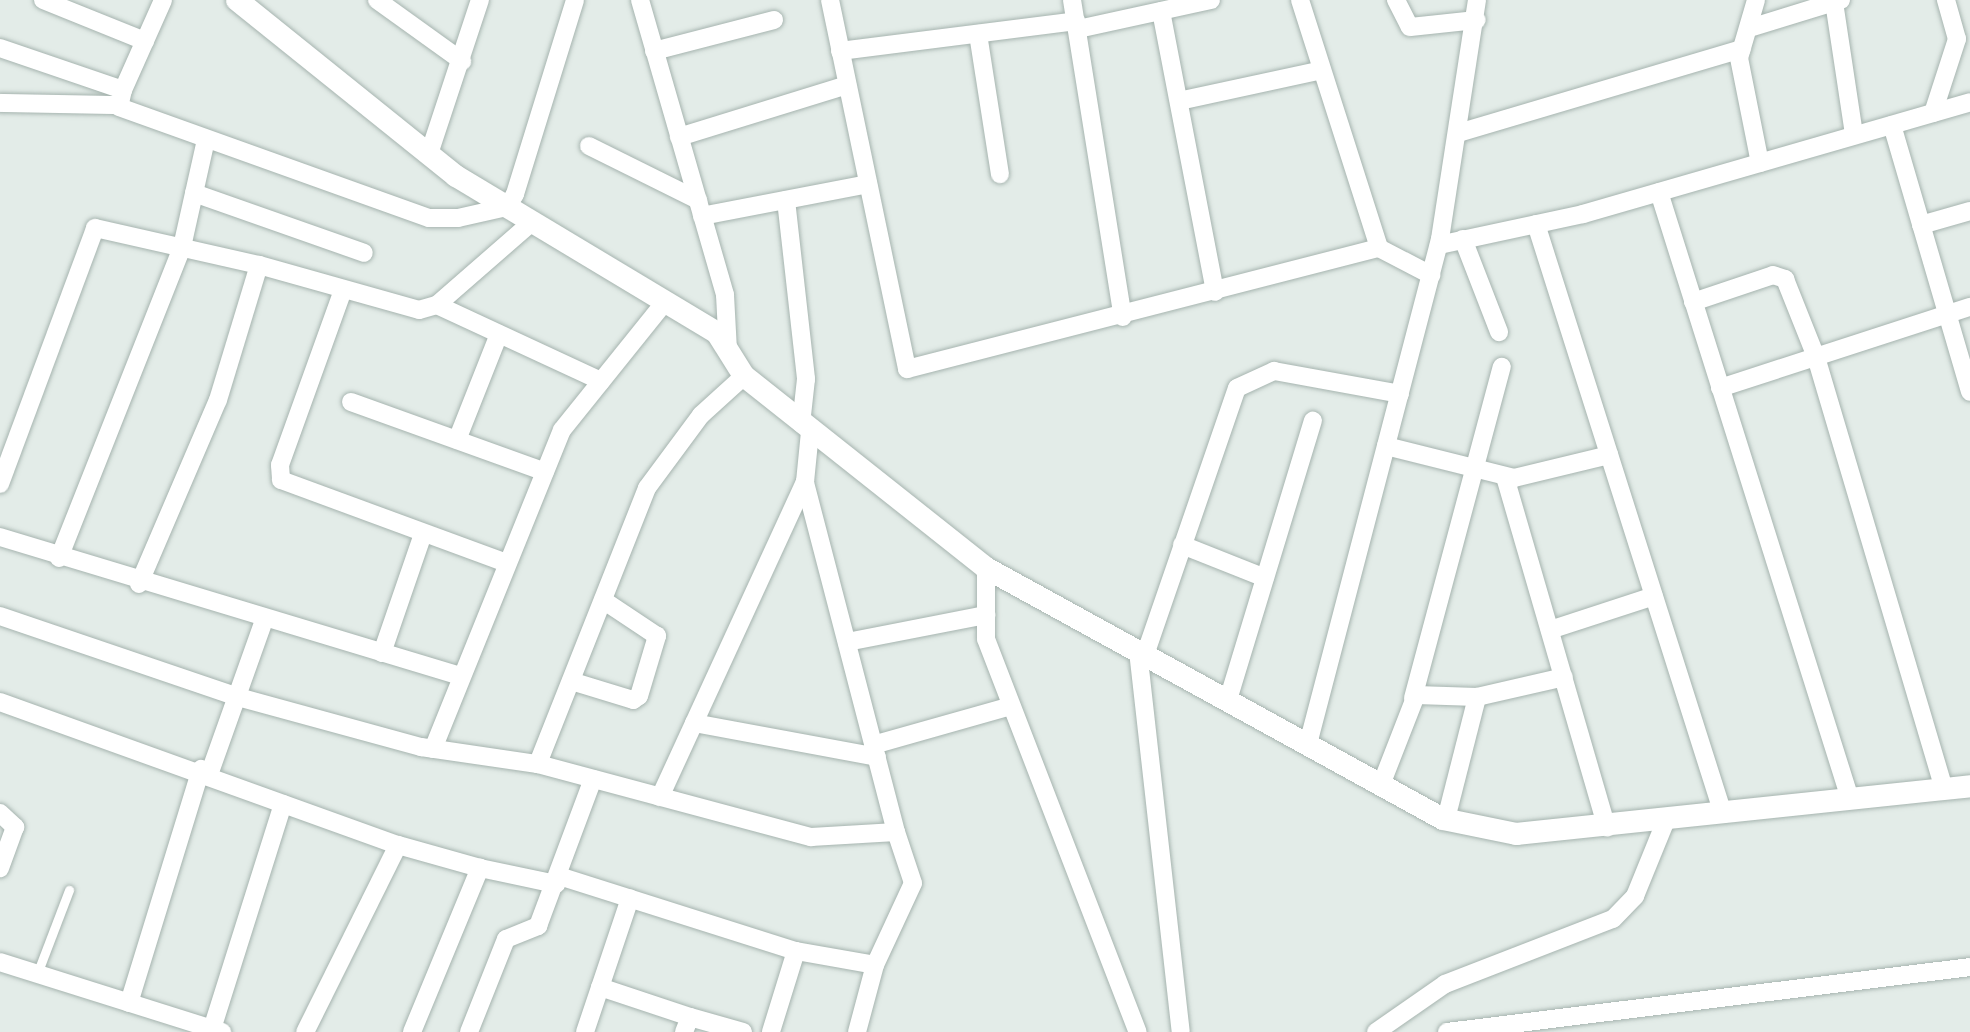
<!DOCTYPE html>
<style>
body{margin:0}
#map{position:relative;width:1970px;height:1032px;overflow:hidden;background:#e3ece8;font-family:"Source Sans 3",sans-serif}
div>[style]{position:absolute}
.roads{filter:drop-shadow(0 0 2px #a6b4af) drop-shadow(0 0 2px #a6b4af)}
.service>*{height:9px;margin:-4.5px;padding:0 4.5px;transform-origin:4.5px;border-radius:4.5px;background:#fff}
.minor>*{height:18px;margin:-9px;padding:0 9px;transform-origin:9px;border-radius:9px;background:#fff}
.tertiary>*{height:22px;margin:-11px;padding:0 11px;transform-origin:11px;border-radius:11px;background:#fff}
span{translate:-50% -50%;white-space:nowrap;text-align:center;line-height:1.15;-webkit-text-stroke:7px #f4f9f6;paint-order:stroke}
</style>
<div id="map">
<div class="roads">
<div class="service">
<div style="left:37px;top:974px;width:90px;rotate:-69.1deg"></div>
</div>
<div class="minor">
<div style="left:43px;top:0;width:110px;rotate:21.9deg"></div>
<div style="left:377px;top:0;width:105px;rotate:35.7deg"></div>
<div style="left:640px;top:0;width:307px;rotate:73.9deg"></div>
<div style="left:725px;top:295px;width:55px;rotate:86.9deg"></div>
<div style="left:830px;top:0;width:377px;rotate:78.2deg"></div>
<div style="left:907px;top:369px;width:487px;rotate:-14.4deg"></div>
<div style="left:1379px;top:248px;width:59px;rotate:27.4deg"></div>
<div style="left:1072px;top:0;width:321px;rotate:80.9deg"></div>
<div style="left:1300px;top:0;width:260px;rotate:72.3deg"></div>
<div style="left:1396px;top:0;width:30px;rotate:63deg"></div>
<div style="left:1410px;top:27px;width:67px;rotate:-6deg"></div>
<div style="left:1756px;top:0;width:60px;rotate:106.3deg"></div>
<div style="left:1739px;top:58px;width:107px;rotate:78.7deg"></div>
<div style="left:1834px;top:2px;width:134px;rotate:81.4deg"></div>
<div style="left:1161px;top:11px;width:286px;rotate:79.1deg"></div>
<div style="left:1753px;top:27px;width:92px;rotate:-17.1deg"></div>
<div style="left:1078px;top:29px;width:136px;rotate:-12.3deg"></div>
<div style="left:978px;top:34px;width:142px;rotate:81.1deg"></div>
<div style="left:0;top:48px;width:130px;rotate:18.9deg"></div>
<div style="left:123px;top:90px;width:98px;rotate:-66deg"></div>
<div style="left:654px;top:51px;width:124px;rotate:-14.5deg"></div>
<div style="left:840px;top:51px;width:238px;rotate:-7.2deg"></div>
<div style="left:123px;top:90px;width:17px;rotate:103deg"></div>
<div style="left:119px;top:107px;width:329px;rotate:19.7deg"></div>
<div style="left:429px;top:218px;width:29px"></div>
<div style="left:458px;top:218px;width:50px;rotate:-12.7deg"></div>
<div style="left:507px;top:207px;width:15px;rotate:-58deg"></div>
<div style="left:515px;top:194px;width:203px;rotate:-72.8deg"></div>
<div style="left:1179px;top:101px;width:146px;rotate:-12.2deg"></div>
<div style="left:0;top:103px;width:117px;rotate:1deg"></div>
<div style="left:1933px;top:113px;width:78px;rotate:-72deg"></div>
<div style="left:1957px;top:39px;width:41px;rotate:-105.8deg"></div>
<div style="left:1892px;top:125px;width:278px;rotate:73.7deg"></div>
<div style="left:1458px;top:133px;width:296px;rotate:-16.5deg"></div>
<div style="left:679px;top:137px;width:176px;rotate:-17.2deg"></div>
<div style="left:589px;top:146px;width:122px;rotate:26.4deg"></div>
<div style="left:429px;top:154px;width:162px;rotate:-71.7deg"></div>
<div style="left:1659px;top:192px;width:636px;rotate:72.53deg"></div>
<div style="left:194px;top:193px;width:180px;rotate:19.4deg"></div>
<div style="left:786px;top:200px;width:180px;rotate:83.6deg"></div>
<div style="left:806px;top:379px;width:45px;rotate:96.3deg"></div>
<div style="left:702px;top:216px;width:169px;rotate:-10.9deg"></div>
<div style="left:532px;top:222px;width:126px;rotate:138.9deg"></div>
<div style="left:437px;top:305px;width:181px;rotate:24.9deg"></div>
<div style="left:1536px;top:224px;width:619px;rotate:72.41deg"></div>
<div style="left:1921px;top:225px;width:51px;rotate:-15.9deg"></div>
<div style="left:1463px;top:239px;width:100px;rotate:68.8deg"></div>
<div style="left:1439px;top:245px;width:147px;rotate:-12.1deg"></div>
<div style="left:1583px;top:214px;width:403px;rotate:-16.1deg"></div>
<div style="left:343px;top:290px;width:186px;rotate:109.8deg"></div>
<div style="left:280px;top:465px;width:15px;rotate:86deg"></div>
<div style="left:281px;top:480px;width:240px;rotate:20.2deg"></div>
<div style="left:1693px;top:302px;width:84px;rotate:-18.6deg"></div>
<div style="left:1773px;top:275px;width:13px;rotate:18deg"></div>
<div style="left:1785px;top:279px;width:84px;rotate:68.3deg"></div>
<div style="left:1816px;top:357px;width:451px;rotate:73.5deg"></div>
<div style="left:744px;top:376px;width:58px;rotate:137.8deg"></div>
<div style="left:701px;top:415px;width:91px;rotate:126.5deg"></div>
<div style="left:647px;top:488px;width:297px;rotate:111.6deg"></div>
<div style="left:538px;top:764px;width:283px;rotate:15deg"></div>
<div style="left:811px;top:837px;width:85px;rotate:-3.4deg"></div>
<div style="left:896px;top:832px;width:362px;rotate:-104.6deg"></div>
<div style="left:805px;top:482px;width:50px;rotate:-84.3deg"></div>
<div style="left:1720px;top:388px;width:263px;rotate:-18deg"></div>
<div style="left:351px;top:402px;width:206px;rotate:19.8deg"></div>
<div style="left:457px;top:440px;width:114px;rotate:-68.4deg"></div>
<div style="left:1386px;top:446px;width:132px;rotate:14deg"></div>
<div style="left:1514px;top:478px;width:98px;rotate:-13.6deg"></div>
<div style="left:1505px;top:477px;width:365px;rotate:73.8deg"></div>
<div style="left:0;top:484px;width:273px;rotate:-69.6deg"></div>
<div style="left:95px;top:228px;width:168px;rotate:12.7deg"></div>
<div style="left:0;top:537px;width:477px;rotate:16.8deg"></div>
<div style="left:1182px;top:545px;width:89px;rotate:21.7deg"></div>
<div style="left:59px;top:558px;width:334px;rotate:-68.4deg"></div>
<div style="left:182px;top:247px;width:110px;rotate:-77.4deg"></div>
<div style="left:986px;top:568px;width:71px;rotate:90deg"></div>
<div style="left:986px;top:639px;width:421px;rotate:68.9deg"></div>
<div style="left:139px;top:584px;width:200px;rotate:-66.8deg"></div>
<div style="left:218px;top:400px;width:141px;rotate:-73.1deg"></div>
<div style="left:259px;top:265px;width:166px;rotate:15.7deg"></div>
<div style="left:419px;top:310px;width:19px;rotate:-16deg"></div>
<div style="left:0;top:616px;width:251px;rotate:18.8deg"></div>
<div style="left:238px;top:697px;width:190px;rotate:15.3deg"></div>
<div style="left:421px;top:747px;width:118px;rotate:8.3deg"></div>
<div style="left:1550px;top:630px;width:109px;rotate:-18.1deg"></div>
<div style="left:847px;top:642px;width:142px;rotate:-11deg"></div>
<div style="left:1138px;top:651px;width:383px;rotate:83.6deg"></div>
<div style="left:382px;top:653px;width:126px;rotate:-71deg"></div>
<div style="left:1145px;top:655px;width:282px;rotate:-71deg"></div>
<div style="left:1237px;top:388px;width:41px;rotate:-24.7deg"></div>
<div style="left:1274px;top:371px;width:128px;rotate:10.3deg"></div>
<div style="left:571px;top:681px;width:65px;rotate:17deg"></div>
<div style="left:633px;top:700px;width:7px;rotate:-34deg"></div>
<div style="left:639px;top:696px;width:63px;rotate:-73.3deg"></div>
<div style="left:657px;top:636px;width:65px;rotate:-146.3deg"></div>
<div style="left:1413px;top:698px;width:343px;rotate:-75deg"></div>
<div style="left:1228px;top:700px;width:292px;rotate:-73.1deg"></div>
<div style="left:0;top:702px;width:423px;rotate:19.8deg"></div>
<div style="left:398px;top:845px;width:209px;rotate:116.4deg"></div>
<div style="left:694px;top:723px;width:186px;rotate:10.5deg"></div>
<div style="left:1308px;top:744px;width:522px;rotate:-75.35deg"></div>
<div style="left:1440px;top:239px;width:242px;rotate:-81.2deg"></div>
<div style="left:873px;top:745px;width:143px;rotate:-15.8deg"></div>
<div style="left:433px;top:749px;width:344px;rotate:-68deg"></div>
<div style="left:562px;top:430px;width:164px;rotate:-51.2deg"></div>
<div style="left:210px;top:772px;width:161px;rotate:-70.4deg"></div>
<div style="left:1381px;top:785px;width:97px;rotate:-68.7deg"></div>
<div style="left:1416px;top:695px;width:61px;rotate:1.9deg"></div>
<div style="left:1477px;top:697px;width:89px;rotate:-12.9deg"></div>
<div style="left:660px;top:797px;width:347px;rotate:-65.3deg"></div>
<div style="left:0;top:813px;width:21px;rotate:43deg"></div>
<div style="left:15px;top:827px;width:44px;rotate:110.1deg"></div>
<div style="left:1446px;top:819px;width:126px;rotate:-75.7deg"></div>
<div style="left:398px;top:845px;width:85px;rotate:15.7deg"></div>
<div style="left:559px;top:876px;width:249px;rotate:17.6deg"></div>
<div style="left:796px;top:951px;width:85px;rotate:107.2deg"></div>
<div style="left:796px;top:951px;width:80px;rotate:10deg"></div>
<div style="left:0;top:962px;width:233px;rotate:17.5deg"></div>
<div style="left:600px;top:987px;width:95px;rotate:18.4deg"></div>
<div style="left:129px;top:1003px;width:245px;rotate:-72.9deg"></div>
<div style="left:212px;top:1029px;width:236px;rotate:-72.5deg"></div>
<div style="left:412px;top:1032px;width:178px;rotate:-67.5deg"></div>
<div style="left:480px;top:868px;width:78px;rotate:11.9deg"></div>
<div style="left:469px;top:1032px;width:100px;rotate:-68.3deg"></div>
<div style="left:506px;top:939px;width:35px;rotate:-22deg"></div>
<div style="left:538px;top:926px;width:157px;rotate:-69.5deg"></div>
<div style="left:585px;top:1032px;width:141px;rotate:-71.4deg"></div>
<div style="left:684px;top:1032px;width:16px;rotate:-68deg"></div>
<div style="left:690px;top:1017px;width:55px;rotate:15.8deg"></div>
<div style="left:857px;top:1032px;width:69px;rotate:-75deg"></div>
<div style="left:875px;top:965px;width:90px;rotate:-65.1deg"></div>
<div style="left:913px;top:883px;width:54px;rotate:-108.4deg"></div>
<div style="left:1376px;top:1032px;width:84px;rotate:-34.8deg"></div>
<div style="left:1445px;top:984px;width:180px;rotate:-21.2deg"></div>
<div style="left:1613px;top:919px;width:32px;rotate:-46deg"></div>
<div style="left:1635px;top:896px;width:82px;rotate:-67.8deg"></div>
<div style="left:1447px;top:1032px;width:527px;rotate:-7.08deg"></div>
</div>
<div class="tertiary">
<div style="left:237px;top:0;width:281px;rotate:38.8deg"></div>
<div style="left:456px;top:176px;width:305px;rotate:31deg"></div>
<div style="left:717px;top:333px;width:51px;rotate:57.9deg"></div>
<div style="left:744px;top:376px;width:309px;rotate:38.4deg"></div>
<div style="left:986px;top:568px;width:521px;rotate:28.78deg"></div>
<div style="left:1443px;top:819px;width:75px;rotate:11.6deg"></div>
<div style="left:1516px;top:834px;width:457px;rotate:-6deg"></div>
</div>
</div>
</div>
